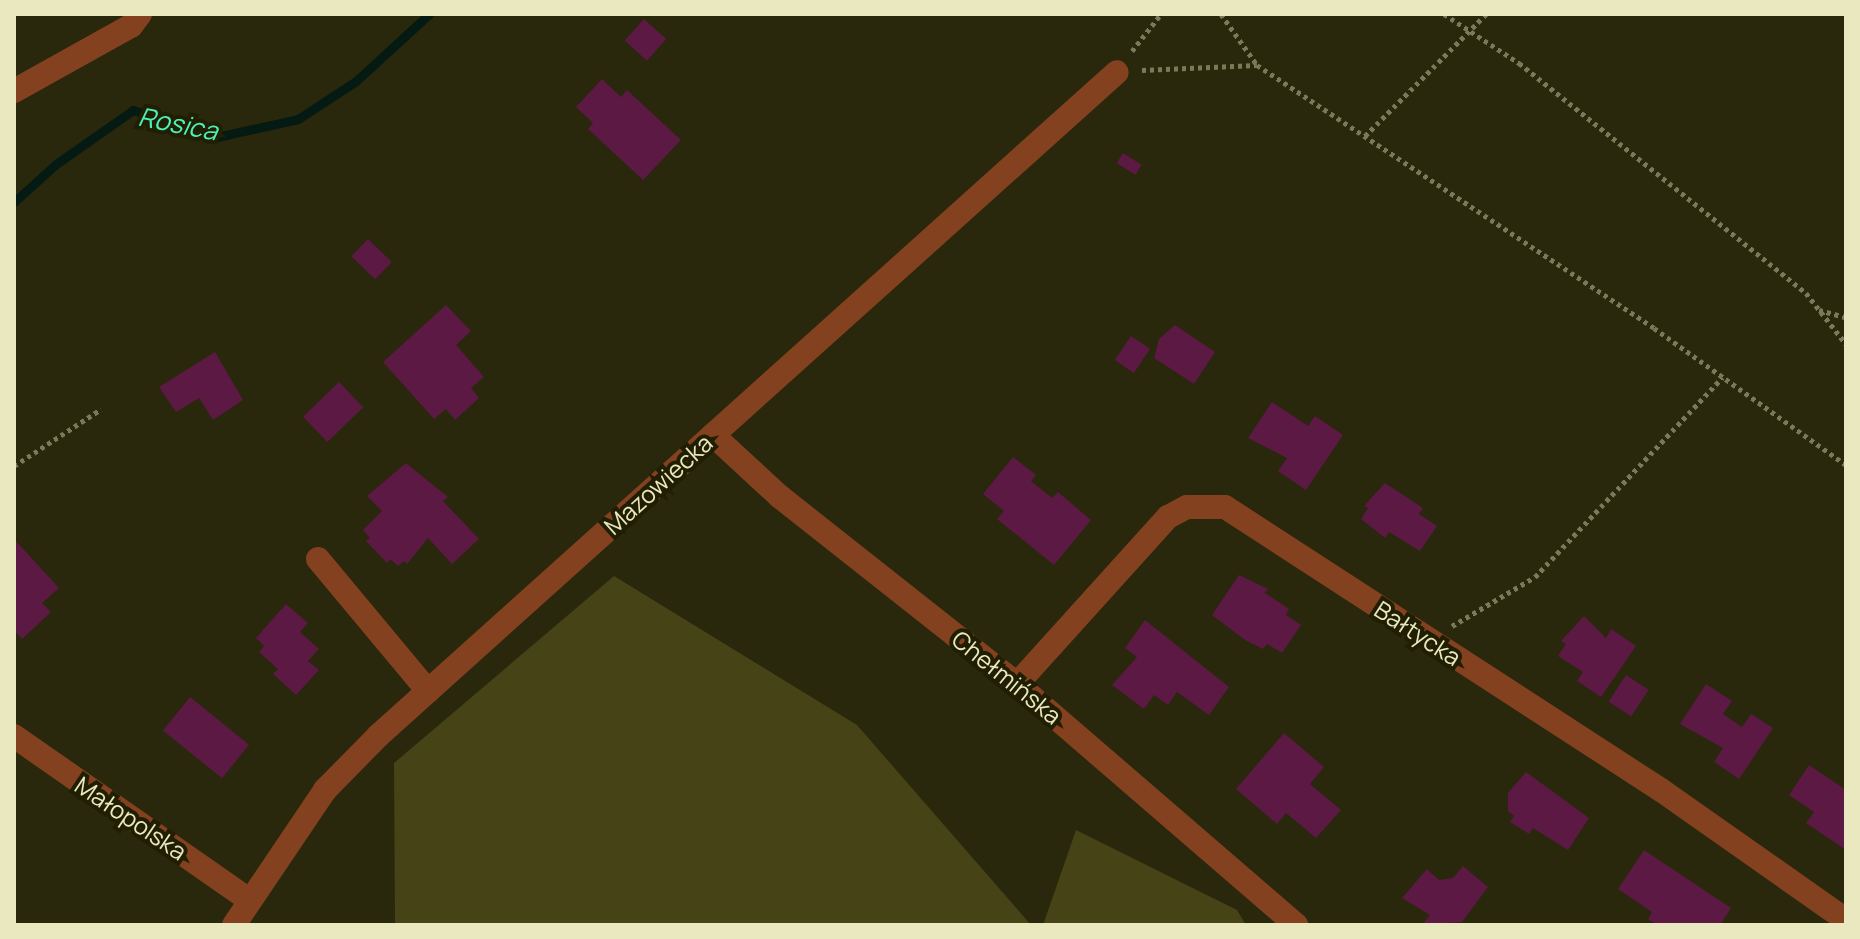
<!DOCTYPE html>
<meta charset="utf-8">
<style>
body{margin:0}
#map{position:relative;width:1860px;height:939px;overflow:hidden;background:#29270c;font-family:Manrope,sans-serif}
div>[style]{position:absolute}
.green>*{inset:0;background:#464316}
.stream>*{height:9px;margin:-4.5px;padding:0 4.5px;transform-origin:4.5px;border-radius:4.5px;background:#041a12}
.building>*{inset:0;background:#5c1944;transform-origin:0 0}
.path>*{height:5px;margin-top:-2.5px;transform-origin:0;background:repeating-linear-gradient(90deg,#7a7958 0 4px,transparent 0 8px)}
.minor>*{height:24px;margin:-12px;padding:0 12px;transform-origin:12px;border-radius:12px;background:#84411f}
span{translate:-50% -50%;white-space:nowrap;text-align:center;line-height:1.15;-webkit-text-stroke:8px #201e03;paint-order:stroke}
.street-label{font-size:24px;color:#e9e8be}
.water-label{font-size:26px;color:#4cf1b8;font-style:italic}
.frame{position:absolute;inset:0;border:16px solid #e9e8be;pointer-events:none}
</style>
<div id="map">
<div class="green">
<div style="clip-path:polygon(614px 576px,857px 725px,1031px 925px,395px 925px,394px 763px)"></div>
<div style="clip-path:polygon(1076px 830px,1237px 910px,1246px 925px,1043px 925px)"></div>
</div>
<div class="stream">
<div style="left:14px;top:202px;width:57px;rotate:-42.1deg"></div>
<div style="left:56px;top:164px;width:94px;rotate:-35deg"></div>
<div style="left:133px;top:110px;width:88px;rotate:17.8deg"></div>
<div style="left:217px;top:137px;width:83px;rotate:-12.5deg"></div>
<div style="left:298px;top:119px;width:69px;rotate:-33.2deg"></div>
<div style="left:356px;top:81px;width:99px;rotate:-42.5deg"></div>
</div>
<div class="building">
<div style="left:644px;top:19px;width:30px;height:29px;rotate:42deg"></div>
<div style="clip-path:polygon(602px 79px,621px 97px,627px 90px,681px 140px,643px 180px,588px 129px,593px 123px,576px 107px)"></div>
<div style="left:1123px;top:153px;width:22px;height:12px;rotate:32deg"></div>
<div style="left:368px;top:239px;width:33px;height:24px;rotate:44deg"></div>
<div style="clip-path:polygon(446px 305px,471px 331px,456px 345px,484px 377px,471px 388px,479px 398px,455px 420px,446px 409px,434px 419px,383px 362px)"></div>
<div style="clip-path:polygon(1175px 325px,1215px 352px,1194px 384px,1154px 358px,1159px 339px)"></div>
<div style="left:1131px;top:336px;width:23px;height:29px;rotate:34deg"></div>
<div style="clip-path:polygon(215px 352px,243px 400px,213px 420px,199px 398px,176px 412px,159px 387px)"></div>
<div style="left:339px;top:382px;width:35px;height:50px;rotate:46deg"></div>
<div style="clip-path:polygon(1272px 402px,1308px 426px,1315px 416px,1343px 435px,1306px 490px,1278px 471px,1287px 458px,1248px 438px)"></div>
<div style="clip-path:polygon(1013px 457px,1036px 475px,1031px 481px,1052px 498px,1058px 492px,1091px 520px,1054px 565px,997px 519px,1004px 511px,983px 494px)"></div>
<div style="clip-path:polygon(406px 463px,448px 497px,443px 501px,479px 539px,452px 564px,428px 538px,407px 564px,404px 561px,398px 566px,390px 559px,387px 563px,366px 541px,370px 538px,363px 530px,382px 511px,367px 496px)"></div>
<div style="clip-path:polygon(1385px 483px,1423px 508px,1419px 514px,1437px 526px,1420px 551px,1389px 532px,1385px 538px,1361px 519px,1368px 508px,1364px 506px)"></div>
<div style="clip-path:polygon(14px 539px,59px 588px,42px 603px,51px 612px,22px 639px,14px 630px)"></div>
<div style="clip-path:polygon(1239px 575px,1268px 589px,1265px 593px,1289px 609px,1286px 615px,1301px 625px,1282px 653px,1267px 644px,1263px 649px,1245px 640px,1212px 615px)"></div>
<div style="clip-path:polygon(286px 604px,308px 623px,300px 632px,319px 649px,308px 661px,319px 670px,296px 695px,273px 674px,278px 669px,259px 652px,264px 646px,256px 638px)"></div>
<div style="clip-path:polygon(1584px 616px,1606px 638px,1611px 629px,1636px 646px,1601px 697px,1577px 681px,1583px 672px,1558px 656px,1566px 644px,1561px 641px)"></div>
<div style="clip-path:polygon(1145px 620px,1229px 687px,1209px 715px,1177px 692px,1168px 705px,1154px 695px,1144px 709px,1112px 685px,1137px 657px,1125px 648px)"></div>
<div style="left:1626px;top:675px;width:27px;height:32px;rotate:33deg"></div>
<div style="clip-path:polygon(1706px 684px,1732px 701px,1723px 714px,1742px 727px,1751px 714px,1773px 728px,1739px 779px,1714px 762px,1723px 748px,1680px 724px)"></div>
<div style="left:190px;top:697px;width:76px;height:43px;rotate:39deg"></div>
<div style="clip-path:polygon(1284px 733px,1324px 767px,1310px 784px,1341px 810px,1316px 838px,1286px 813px,1277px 824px,1236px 789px)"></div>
<div style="clip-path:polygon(1809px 765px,1846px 790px,1846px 850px,1806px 823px,1814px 812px,1789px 795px)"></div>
<div style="clip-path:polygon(1526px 772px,1589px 818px,1568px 850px,1533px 828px,1529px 834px,1510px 822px,1514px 816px,1508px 811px,1508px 793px)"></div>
<div style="clip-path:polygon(1644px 850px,1731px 908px,1720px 925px,1657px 925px,1648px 919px,1652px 912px,1618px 889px)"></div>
<div style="clip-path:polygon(1463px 866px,1488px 887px,1462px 922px,1422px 925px,1430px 915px,1402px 898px,1427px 869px,1439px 880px,1453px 878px)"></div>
</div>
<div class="path">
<div style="left:1221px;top:14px;width:62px;rotate:54.8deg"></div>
<div style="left:1257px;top:65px;width:476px;rotate:33.5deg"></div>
<div style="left:1654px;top:328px;width:236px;rotate:35.5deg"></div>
<div style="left:1444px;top:14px;width:90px;rotate:33.2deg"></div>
<div style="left:1519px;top:63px;width:368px;rotate:38.7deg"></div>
<div style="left:1806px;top:293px;width:65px;rotate:51.9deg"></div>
<div style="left:1132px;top:51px;width:47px;rotate:-51.9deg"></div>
<div style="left:1142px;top:70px;width:115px;rotate:-2.5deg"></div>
<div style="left:1365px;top:136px;width:172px;rotate:-45.2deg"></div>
<div style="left:1819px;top:310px;width:28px;rotate:15deg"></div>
<div style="left:14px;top:466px;width:104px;rotate:-33.2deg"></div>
<div style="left:1452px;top:626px;width:96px;rotate:-30.6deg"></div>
<div style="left:1535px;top:577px;width:274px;rotate:-46.8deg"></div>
</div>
<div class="minor">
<div style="left:14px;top:91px;width:134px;rotate:-29.1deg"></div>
<div style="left:131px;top:26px;width:15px;rotate:-53deg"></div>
<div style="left:713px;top:435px;width:90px;rotate:42.7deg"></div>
<div style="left:779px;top:496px;width:303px;rotate:38.3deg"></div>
<div style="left:1017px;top:684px;width:369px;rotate:40.8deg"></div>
<div style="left:318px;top:559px;width:172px;rotate:50.2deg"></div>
<div style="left:1017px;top:684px;width:225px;rotate:-47.9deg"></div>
<div style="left:1168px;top:517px;width:21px;rotate:-28deg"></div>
<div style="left:1187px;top:507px;width:38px"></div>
<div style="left:1225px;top:507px;width:520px;rotate:32.99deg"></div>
<div style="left:1661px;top:790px;width:226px;rotate:35.1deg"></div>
<div style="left:14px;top:736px;width:287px;rotate:34.9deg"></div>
<div style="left:234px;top:925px;width:163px;rotate:-56deg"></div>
<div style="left:325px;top:790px;width:76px;rotate:-45.5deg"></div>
<div style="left:378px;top:736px;width:993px;rotate:-41.94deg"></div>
</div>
<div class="street-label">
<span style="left:658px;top:484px;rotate:-42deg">Mazowiecka</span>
<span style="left:1418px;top:633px;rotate:33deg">Bałtycka</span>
<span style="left:1007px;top:677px;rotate:39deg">Chełmińska</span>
<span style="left:131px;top:818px;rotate:34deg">Małopolska</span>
</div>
<div class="water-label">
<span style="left:178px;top:124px;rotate:11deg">Rosica</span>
</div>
<div class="frame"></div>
</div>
